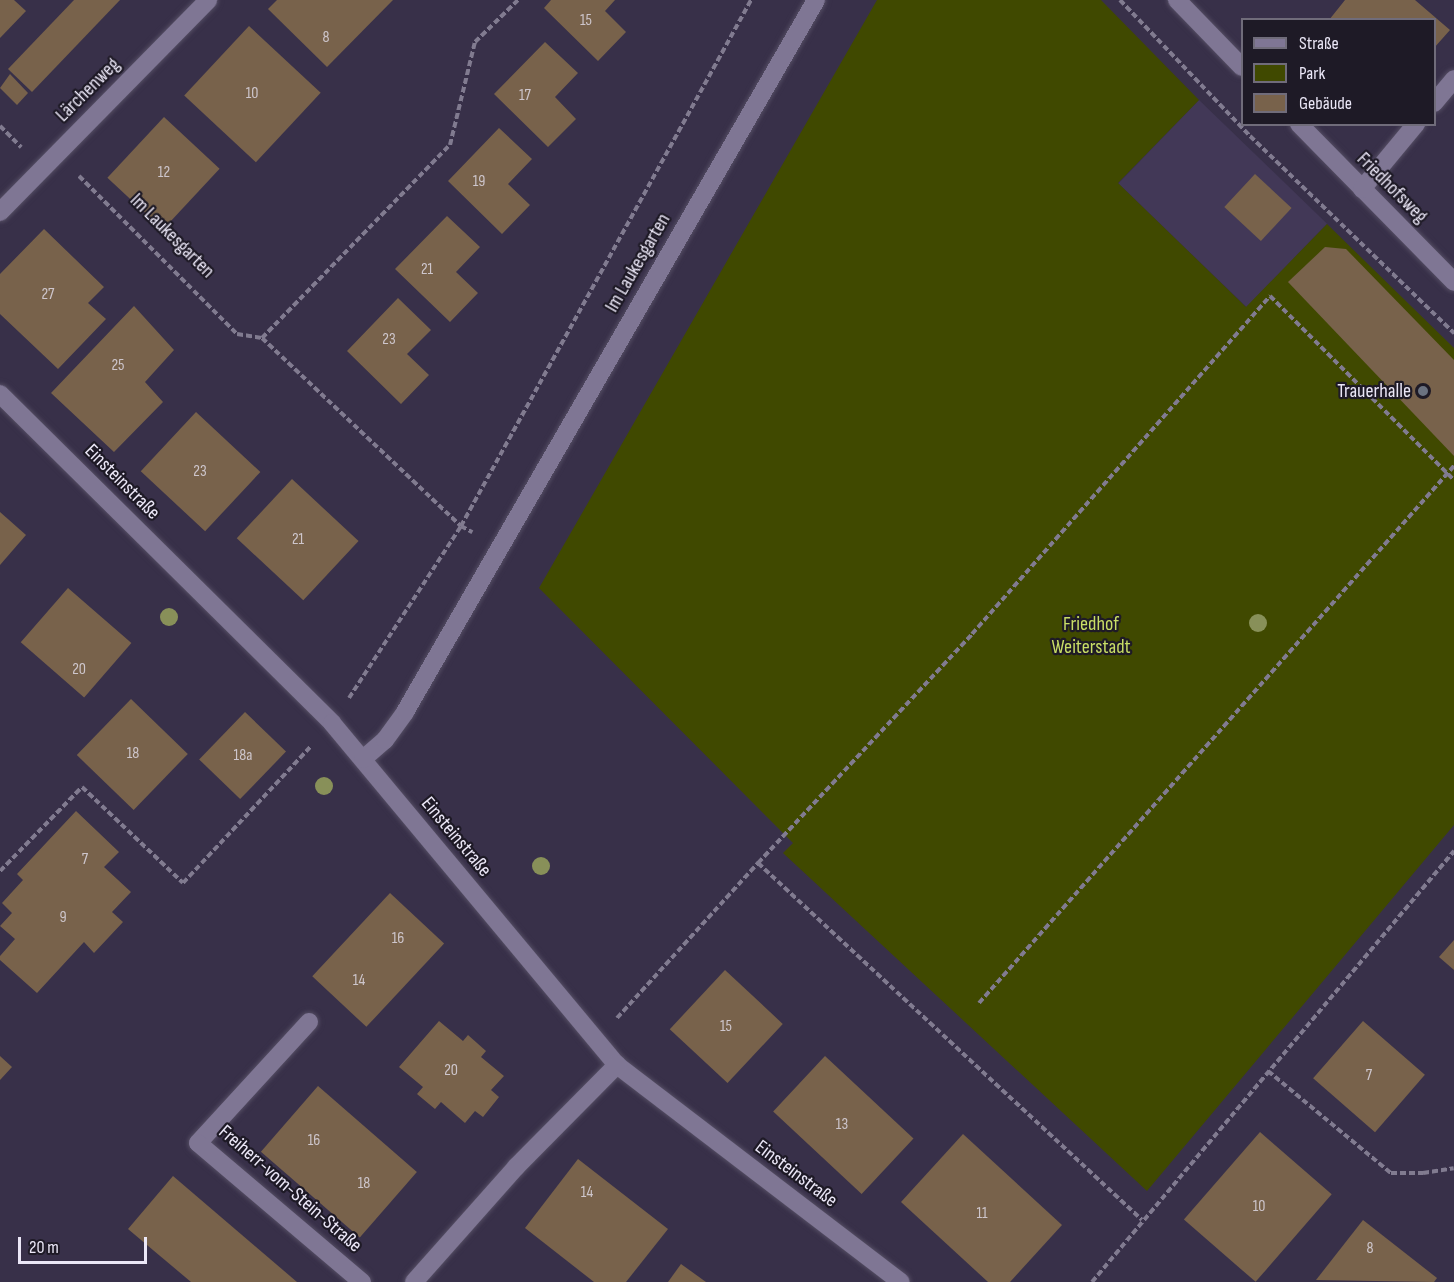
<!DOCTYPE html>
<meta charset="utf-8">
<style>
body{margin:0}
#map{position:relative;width:1454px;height:1282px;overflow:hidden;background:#383049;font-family:"Sofia Sans Condensed",sans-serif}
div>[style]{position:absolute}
.built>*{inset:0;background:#423857;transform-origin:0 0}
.green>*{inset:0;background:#404900}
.building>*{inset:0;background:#78624b;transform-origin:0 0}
.path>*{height:4px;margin-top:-2px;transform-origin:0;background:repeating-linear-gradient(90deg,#817b90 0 6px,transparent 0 9px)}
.roads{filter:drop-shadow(0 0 2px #544d63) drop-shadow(0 0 2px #544d63)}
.street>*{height:18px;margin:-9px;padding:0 9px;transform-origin:9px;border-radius:9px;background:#7f7694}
.trees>*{width:18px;height:18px;margin:-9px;border-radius:50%;background:#889059}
.dots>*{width:16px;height:16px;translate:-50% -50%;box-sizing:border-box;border:3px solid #1e1a26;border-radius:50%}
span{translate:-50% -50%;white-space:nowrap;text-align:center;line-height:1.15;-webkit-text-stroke:4.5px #1e1a26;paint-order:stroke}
.number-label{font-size:16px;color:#cec6cc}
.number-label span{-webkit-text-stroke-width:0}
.street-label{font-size:20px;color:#ebe7f7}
.poi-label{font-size:20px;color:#ebe7f7}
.right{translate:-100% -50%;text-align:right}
.park-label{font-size:20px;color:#c9de66}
.legend{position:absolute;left:1241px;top:18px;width:195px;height:108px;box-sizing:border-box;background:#1e1a26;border:2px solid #706c7a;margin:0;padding:8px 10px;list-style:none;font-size:18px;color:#ebe7f7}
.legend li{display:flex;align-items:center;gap:12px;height:30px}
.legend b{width:30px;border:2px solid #706c7a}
.scale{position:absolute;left:18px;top:1237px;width:129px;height:27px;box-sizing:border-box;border:3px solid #ebe7f7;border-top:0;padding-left:8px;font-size:18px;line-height:21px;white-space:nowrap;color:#ebe7f7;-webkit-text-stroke:4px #1e1a26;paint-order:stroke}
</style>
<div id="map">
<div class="built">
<div style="left:1199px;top:100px;width:178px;height:116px;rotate:44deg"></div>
</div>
<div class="green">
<div style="clip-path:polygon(877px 0,1101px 0,1199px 100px,1118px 183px,1246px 307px,1327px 224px,1454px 348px,1454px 825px,1147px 1191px,783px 853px,793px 843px,539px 588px)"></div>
</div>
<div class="building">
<div style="clip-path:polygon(0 0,14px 0,26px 11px,0 38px)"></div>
<div style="clip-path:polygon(74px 0,120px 0,32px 92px,8px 69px)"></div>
<div style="clip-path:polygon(277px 0,393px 0,327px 67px,268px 9px)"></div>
<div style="clip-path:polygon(551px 0,615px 0,605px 11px,626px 32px,598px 61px,544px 8px)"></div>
<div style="clip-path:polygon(1345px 0,1415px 0,1450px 30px,1434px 48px,1434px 20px,1329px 20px)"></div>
<div style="left:249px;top:26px;width:98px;height:95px;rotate:43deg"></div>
<div style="clip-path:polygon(545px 42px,578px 73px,555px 97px,576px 119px,548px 147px,494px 94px)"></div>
<div style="clip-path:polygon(10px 74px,28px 93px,17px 105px,0 88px)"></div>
<div style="left:164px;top:117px;width:76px;height:83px;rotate:43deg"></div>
<div style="clip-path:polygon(499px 128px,532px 159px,508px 184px,530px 205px,502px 234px,448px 181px)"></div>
<div style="left:1255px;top:174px;width:50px;height:45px;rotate:43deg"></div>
<div style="clip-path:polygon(447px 216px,480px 247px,456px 272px,478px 293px,450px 322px,395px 269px)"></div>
<div style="clip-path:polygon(44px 229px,104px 287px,88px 303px,106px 319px,58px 369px,0 314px,0 274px)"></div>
<div style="clip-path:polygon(1325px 247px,1346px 249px,1454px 360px,1454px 456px,1288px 282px)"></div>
<div style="clip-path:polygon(398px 298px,431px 330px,407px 354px,429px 375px,401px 404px,347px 351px)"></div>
<div style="clip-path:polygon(134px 306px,174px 350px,145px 382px,163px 402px,114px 452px,51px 393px)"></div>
<div style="left:196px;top:412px;width:88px;height:81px;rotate:43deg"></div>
<div style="left:292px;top:479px;width:91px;height:81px;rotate:43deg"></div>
<div style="clip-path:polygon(0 512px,26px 535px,0 565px)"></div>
<div style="left:68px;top:588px;width:84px;height:72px;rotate:41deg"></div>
<div style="left:131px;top:699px;width:79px;height:78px;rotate:44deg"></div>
<div style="left:245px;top:712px;width:57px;height:66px;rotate:44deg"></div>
<div style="clip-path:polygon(76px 811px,119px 852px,104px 867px,131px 892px,112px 912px,123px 922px,94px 953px,84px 942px,37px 993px,0 960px,0 956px,15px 939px,0 926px,12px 913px,2px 903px,23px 880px,17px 874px)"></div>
<div style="left:390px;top:893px;width:74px;height:114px;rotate:43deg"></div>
<div style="clip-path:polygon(1454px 940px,1454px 970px,1439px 957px)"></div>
<div style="left:725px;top:970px;width:79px;height:81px;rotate:43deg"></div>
<div style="clip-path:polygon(439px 1021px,463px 1041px,468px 1035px,486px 1051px,481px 1057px,504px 1076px,491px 1090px,499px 1097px,483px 1117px,475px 1111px,465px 1123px,441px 1102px,435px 1109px,417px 1094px,423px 1087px,399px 1067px)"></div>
<div style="left:1363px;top:1021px;width:82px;height:76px;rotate:41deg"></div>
<div style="clip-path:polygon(0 1056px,12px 1067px,0 1080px)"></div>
<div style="left:825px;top:1056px;width:121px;height:76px;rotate:43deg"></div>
<div style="left:318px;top:1086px;width:131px;height:87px;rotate:41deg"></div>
<div style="left:1260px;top:1132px;width:95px;height:116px;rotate:41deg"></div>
<div style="clip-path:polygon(963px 1134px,1062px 1225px,1010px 1282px,988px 1282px,901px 1202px)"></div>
<div style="clip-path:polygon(578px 1159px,668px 1229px,626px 1282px,594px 1282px,525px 1228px)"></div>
<div style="clip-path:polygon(173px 1176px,297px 1282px,191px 1282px,128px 1229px)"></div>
<div style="clip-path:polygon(1363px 1220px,1437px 1278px,1434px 1282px,1316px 1280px)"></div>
<div style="clip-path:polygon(681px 1264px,706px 1282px,668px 1282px)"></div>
</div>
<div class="path">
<div style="left:1120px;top:0;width:188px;rotate:46.3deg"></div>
<div style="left:1250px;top:136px;width:284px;rotate:44deg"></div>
<div style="left:0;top:126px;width:30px;rotate:45deg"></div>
<div style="left:79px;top:176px;width:223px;rotate:45deg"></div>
<div style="left:237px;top:334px;width:25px;rotate:9deg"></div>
<div style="left:262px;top:338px;width:274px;rotate:43.4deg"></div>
<div style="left:461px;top:526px;width:13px;rotate:29deg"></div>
<div style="left:262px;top:338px;width:269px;rotate:-45.8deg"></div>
<div style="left:450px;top:145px;width:106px;rotate:-76.4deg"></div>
<div style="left:475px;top:42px;width:60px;rotate:-44.3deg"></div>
<div style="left:349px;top:698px;width:205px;rotate:-56.9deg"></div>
<div style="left:461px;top:526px;width:601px;rotate:-61.13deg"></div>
<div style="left:758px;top:863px;width:313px;rotate:-46.9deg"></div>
<div style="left:972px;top:634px;width:451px;rotate:-48.6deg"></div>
<div style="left:1270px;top:296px;width:260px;rotate:45deg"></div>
<div style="left:0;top:871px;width:117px;rotate:-45.7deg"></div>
<div style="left:82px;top:787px;width:139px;rotate:43.5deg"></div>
<div style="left:183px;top:883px;width:187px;rotate:-46.9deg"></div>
<div style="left:979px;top:1003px;width:717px;rotate:-48.51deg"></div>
<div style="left:617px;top:1018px;width:210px;rotate:-47.7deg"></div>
<div style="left:758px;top:863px;width:524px;rotate:42.91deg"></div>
<div style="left:1268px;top:1071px;width:160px;rotate:39.7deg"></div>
<div style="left:1391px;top:1173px;width:32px"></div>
<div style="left:1423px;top:1173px;width:31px;rotate:-9deg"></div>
<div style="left:1092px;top:1282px;width:563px;rotate:-49.97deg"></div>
</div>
<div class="roads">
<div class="street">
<div style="left:1177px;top:0;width:93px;rotate:45.9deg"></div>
<div style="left:1434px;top:103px;width:31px;rotate:-50deg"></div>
<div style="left:1299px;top:124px;width:221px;rotate:45.5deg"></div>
<div style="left:1362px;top:189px;width:85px;rotate:-50.3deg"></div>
<div style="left:0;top:212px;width:297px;rotate:-45.5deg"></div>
<div style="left:0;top:394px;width:467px;rotate:44.7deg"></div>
<div style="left:332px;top:723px;width:445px;rotate:50.2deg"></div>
<div style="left:617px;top:1065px;width:357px;rotate:37.4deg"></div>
<div style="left:363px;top:759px;width:29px;rotate:-41deg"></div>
<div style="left:385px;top:740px;width:34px;rotate:-54deg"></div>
<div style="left:405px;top:712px;width:822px;rotate:-60deg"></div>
<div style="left:309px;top:1022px;width:164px;rotate:132.5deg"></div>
<div style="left:198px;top:1143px;width:215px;rotate:40.3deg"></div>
<div style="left:414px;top:1282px;width:154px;rotate:-48.4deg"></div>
<div style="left:516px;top:1167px;width:144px;rotate:-45.3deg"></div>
</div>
</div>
<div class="trees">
<div style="left:169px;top:617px"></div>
<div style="left:1258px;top:623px"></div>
<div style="left:324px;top:786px"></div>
<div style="left:541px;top:866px"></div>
</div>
<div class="dots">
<div style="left:1423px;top:391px;background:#6b7280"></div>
</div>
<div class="number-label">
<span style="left:586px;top:21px">15</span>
<span style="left:326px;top:38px">8</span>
<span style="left:252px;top:94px">10</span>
<span style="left:525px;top:96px">17</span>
<span style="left:164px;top:173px">12</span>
<span style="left:479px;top:182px">19</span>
<span style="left:427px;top:270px">21</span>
<span style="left:48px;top:295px">27</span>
<span style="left:389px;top:340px">23</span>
<span style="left:118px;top:366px">25</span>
<span style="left:200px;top:472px">23</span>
<span style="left:298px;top:540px">21</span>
<span style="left:79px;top:670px">20</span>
<span style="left:133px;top:754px">18</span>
<span style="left:243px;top:756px">18a</span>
<span style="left:85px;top:860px">7</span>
<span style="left:63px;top:918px">9</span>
<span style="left:398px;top:939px">16</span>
<span style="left:359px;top:981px">14</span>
<span style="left:726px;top:1027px">15</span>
<span style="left:451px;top:1071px">20</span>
<span style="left:1369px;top:1076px">7</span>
<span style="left:842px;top:1125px">13</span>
<span style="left:314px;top:1141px">16</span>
<span style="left:364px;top:1184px">18</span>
<span style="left:587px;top:1193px">14</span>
<span style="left:1259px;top:1207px">10</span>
<span style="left:982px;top:1214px">11</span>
<span style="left:1370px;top:1249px">8</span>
</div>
<div class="street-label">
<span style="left:88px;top:90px;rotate:-45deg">Lärchenweg</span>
<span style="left:1392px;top:188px;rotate:45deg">Friedhofsweg</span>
<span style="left:172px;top:236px;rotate:45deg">Im Laukesgarten</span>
<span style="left:638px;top:263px;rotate:-60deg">Im Laukesgarten</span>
<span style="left:122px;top:482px;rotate:45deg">Einsteinstraße</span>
<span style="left:456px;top:837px;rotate:50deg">Einsteinstraße</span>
<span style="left:796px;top:1174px;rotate:37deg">Einsteinstraße</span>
<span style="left:290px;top:1189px;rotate:41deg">Freiherr-vom-Stein-Straße</span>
</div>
<div class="poi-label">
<span class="right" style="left:1411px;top:391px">Trauerhalle</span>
</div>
<div class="park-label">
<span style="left:1091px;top:636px">Friedhof<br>Weiterstadt</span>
</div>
<ul class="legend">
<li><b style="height:8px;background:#7f7694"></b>Straße</li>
<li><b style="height:16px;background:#404900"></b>Park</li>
<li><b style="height:16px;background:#78624b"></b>Gebäude</li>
</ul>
<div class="scale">20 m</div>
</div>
